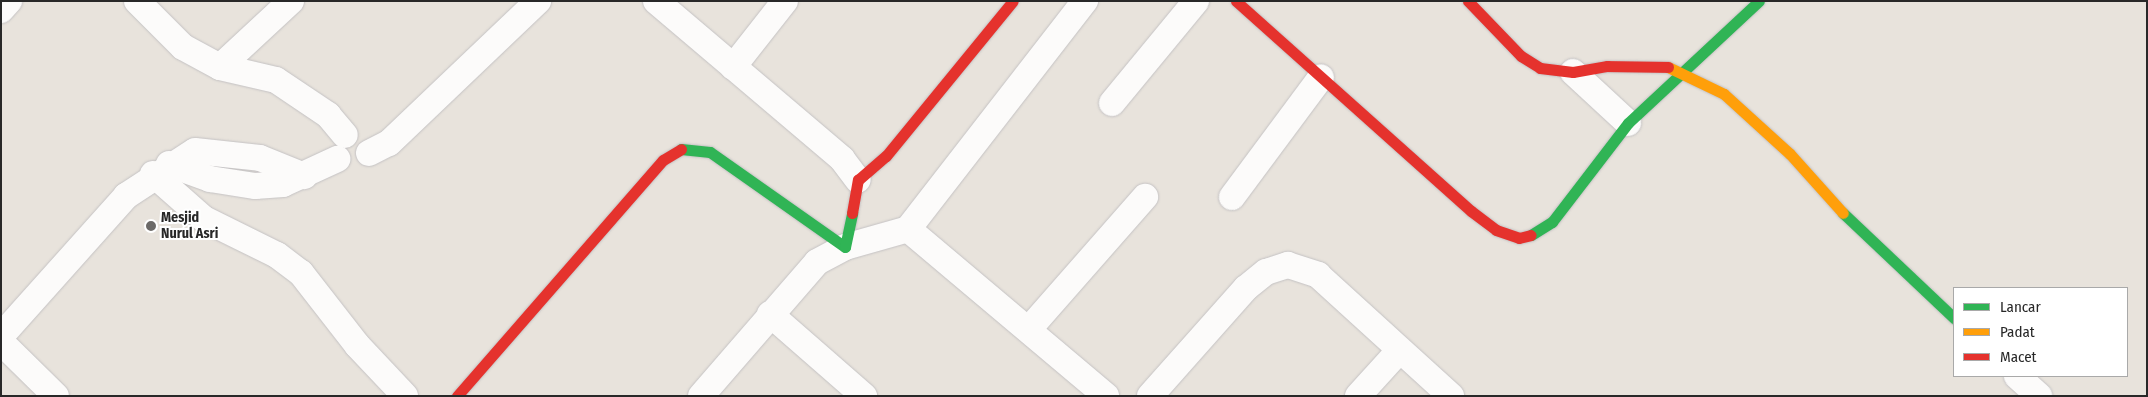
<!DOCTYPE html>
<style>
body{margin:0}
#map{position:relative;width:2148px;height:397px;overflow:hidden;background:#e8e3dc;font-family:"Fira Sans Condensed",sans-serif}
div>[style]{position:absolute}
.roads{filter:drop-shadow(0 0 1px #c4c2c3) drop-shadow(0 0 1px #c4c2c3)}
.street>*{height:26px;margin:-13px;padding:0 13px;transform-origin:13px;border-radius:13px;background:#fcfbfa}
.fast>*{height:11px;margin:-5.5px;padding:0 5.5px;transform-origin:5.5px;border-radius:5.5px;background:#30b455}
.slow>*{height:11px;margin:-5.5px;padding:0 5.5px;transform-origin:5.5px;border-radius:5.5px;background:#ff9f0a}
.jam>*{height:11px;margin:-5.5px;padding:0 5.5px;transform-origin:5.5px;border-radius:5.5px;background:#e5322d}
.dots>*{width:14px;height:14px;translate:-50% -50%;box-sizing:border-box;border:2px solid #fff;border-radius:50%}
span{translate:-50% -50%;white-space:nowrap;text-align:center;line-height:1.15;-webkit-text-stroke:4px #fff;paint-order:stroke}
.poi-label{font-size:14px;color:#282828;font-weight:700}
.left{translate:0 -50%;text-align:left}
.frame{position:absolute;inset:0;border:2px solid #282828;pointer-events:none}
.legend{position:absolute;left:1953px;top:287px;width:175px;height:90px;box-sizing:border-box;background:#fff;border:1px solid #a9a9a9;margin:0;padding:6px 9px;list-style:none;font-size:15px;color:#282828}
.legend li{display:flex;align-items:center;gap:10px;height:25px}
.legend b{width:25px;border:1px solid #a9a9a9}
</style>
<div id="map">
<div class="roads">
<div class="street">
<div style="left:137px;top:1px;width:65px;rotate:45deg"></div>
<div style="left:183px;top:47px;width:42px;rotate:28.4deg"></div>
<div style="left:220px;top:67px;width:57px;rotate:13.1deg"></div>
<div style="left:276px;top:80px;width:63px;rotate:33.9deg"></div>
<div style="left:328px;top:115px;width:26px;rotate:50deg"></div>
<div style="left:656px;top:1px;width:244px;rotate:40.3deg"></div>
<div style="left:842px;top:159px;width:26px;rotate:53deg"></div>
<div style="left:1px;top:10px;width:12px;rotate:-48deg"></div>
<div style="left:220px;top:67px;width:97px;rotate:-42.9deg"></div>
<div style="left:733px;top:67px;width:84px;rotate:-51.8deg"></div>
<div style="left:1573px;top:72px;width:75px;rotate:42.8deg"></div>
<div style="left:1112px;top:103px;width:132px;rotate:-50.5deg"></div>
<div style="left:369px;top:153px;width:22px;rotate:-27deg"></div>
<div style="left:389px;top:143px;width:206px;rotate:-43.6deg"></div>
<div style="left:169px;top:164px;width:44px;rotate:20.1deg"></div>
<div style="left:210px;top:179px;width:46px;rotate:8.8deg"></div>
<div style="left:255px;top:186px;width:28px;rotate:-4deg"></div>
<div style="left:283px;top:184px;width:60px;rotate:-24.8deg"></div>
<div style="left:153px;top:174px;width:68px;rotate:41.4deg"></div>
<div style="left:204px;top:219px;width:81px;rotate:26.3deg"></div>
<div style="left:277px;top:255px;width:30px;rotate:37deg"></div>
<div style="left:301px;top:273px;width:91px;rotate:52.1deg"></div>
<div style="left:357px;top:345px;width:70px;rotate:46.7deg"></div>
<div style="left:1232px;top:197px;width:149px;rotate:-53.4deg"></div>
<div style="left:908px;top:229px;width:259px;rotate:40.1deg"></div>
<div style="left:770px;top:314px;width:125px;rotate:41.1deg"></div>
<div style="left:1029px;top:329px;width:176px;rotate:-48.7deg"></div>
<div style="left:1px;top:336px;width:188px;rotate:-48.2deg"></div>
<div style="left:126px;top:196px;width:82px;rotate:-33.1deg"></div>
<div style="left:195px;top:151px;width:65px;rotate:6.1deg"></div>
<div style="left:260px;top:158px;width:48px;rotate:22.2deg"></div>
<div style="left:1px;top:342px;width:77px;rotate:44.5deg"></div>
<div style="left:2017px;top:376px;width:30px;rotate:42deg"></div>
<div style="left:701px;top:396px;width:177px;rotate:-49.1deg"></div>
<div style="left:817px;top:262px;width:32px;rotate:-28deg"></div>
<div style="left:845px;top:247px;width:66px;rotate:-15.9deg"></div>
<div style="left:908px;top:229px;width:289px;rotate:-52.2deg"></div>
<div style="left:1150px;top:396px;width:144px;rotate:-48.4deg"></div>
<div style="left:1246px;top:288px;width:26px;rotate:-39deg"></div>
<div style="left:1266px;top:272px;width:23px;rotate:-18deg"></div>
<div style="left:1288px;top:265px;width:32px;rotate:18deg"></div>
<div style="left:1318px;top:275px;width:180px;rotate:42.3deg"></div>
<div style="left:1358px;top:396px;width:59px;rotate:-47.7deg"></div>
</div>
<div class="fast">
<div style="left:681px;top:149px;width:29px;rotate:6deg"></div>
<div style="left:710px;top:152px;width:165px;rotate:35.1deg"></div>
<div style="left:845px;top:247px;width:35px;rotate:-78deg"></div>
<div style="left:1843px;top:213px;width:153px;rotate:43.4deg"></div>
<div style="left:1531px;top:235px;width:25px;rotate:-32deg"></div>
<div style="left:1552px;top:222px;width:125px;rotate:-52.5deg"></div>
<div style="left:1628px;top:123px;width:179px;rotate:-43deg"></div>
</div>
<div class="slow">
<div style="left:1668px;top:67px;width:62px;rotate:25.7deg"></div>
<div style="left:1724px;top:94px;width:89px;rotate:42.3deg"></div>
<div style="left:1790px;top:154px;width:79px;rotate:48.1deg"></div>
</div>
<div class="jam">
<div style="left:1236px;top:1px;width:315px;rotate:41.8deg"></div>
<div style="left:1471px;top:211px;width:31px;rotate:37deg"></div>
<div style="left:1496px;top:230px;width:24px;rotate:19deg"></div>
<div style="left:1519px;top:238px;width:12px;rotate:-14deg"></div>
<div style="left:1468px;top:1px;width:76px;rotate:46.1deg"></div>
<div style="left:1521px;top:56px;width:22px;rotate:32deg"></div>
<div style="left:1540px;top:68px;width:33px;rotate:7deg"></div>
<div style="left:1573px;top:72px;width:35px;rotate:-10deg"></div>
<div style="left:1607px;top:66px;width:61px;rotate:0.9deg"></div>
<div style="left:852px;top:213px;width:34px;rotate:-80deg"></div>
<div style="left:858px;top:180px;width:37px;rotate:-41deg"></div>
<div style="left:886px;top:156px;width:200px;rotate:-50.7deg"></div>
<div style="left:457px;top:396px;width:313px;rotate:-48.9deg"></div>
<div style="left:663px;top:160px;width:21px;rotate:-31deg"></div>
</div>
</div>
<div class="dots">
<div style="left:151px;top:226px;background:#6b6967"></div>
</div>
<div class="poi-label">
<span class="left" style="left:161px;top:226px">Mesjid<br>Nurul Asri</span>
</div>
<div class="frame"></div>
<ul class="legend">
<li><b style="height:6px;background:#30b455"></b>Lancar</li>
<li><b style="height:6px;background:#ff9f0a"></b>Padat</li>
<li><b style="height:6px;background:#e5322d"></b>Macet</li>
</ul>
</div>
